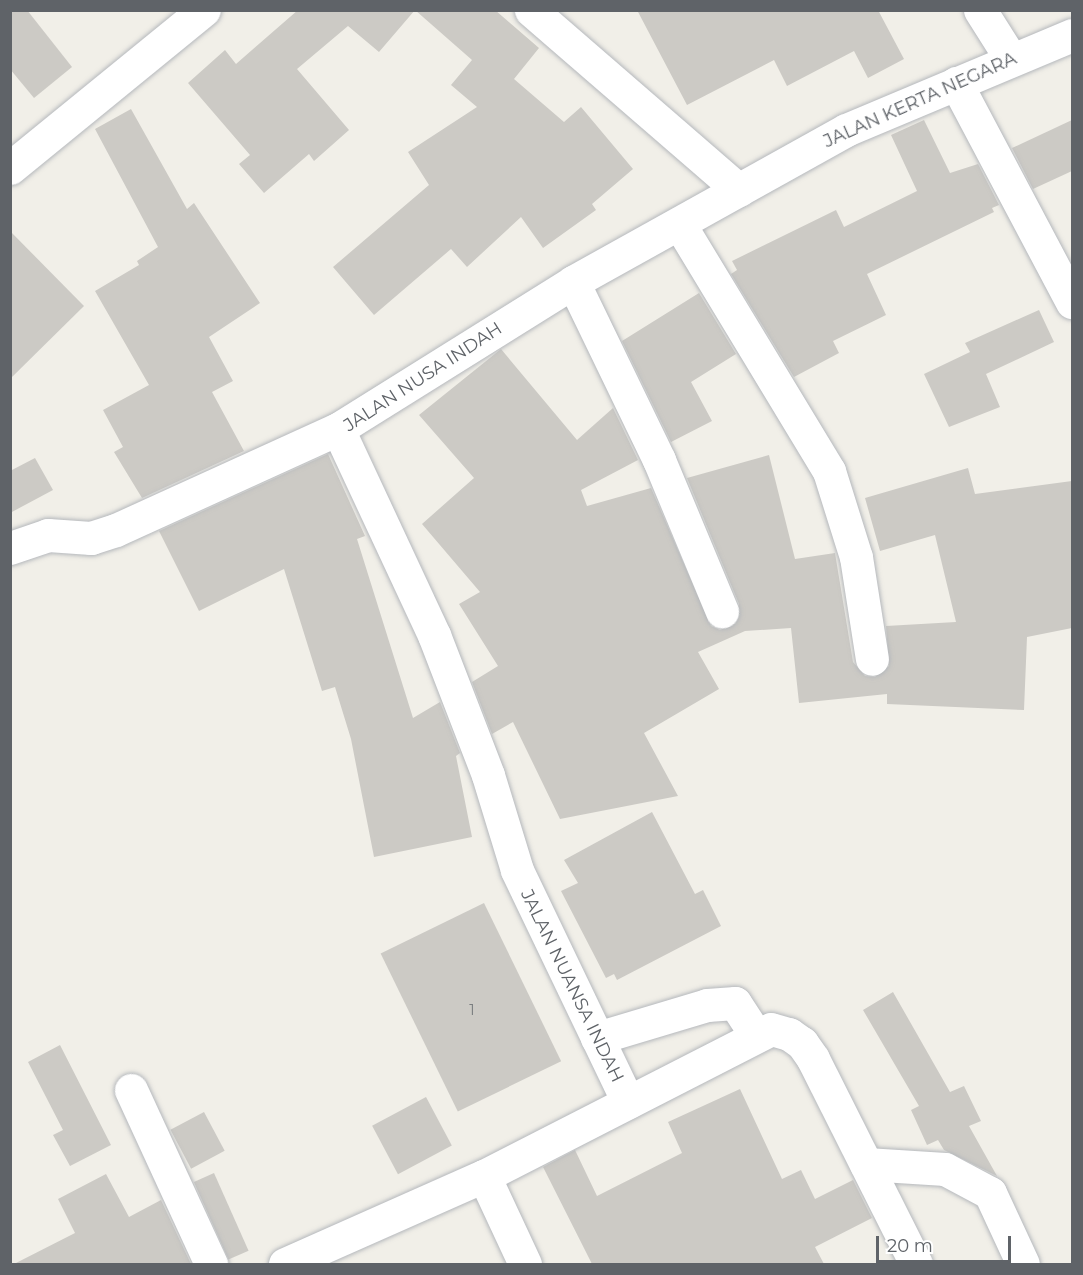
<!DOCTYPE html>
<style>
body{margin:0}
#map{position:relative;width:1083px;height:1275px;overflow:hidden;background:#f1efe8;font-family:Montserrat,sans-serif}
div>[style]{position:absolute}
.building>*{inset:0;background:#cccac5;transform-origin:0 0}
.roads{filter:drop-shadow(0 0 2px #b5b8bc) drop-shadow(0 0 2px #b5b8bc)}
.minor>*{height:33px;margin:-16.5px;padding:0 16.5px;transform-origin:16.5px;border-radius:16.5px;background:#fff}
span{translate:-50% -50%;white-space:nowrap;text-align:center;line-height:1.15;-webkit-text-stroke:5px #fff;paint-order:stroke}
.number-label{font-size:15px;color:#7a7d7f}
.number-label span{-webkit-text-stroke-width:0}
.street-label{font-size:18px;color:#5f6368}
.frame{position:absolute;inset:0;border:12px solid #5f6368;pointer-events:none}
.scale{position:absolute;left:876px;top:1236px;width:135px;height:27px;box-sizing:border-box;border:3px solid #5f6368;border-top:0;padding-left:8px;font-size:18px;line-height:21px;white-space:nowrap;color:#5f6368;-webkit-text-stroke:4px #fff;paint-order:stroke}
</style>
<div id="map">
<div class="building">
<div style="clip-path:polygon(10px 10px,27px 10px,72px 67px,34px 98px,10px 69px)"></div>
<div style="clip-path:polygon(298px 10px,415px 10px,379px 52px,348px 26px,297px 69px,349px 130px,314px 161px,309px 154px,264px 193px,239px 164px,250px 155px,188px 83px,225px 50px,236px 64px)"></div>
<div style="clip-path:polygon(415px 10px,495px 10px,539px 48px,514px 79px,564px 122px,581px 107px,633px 169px,592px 204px,596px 210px,543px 248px,521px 217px,467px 267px,451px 249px,374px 315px,333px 267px,429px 185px,408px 152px,477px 107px,451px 85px,472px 60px)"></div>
<div style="clip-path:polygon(637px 10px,878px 10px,904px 59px,868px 78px,854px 51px,787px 86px,774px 60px,687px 105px)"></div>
<div style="clip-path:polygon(131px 109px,187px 209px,194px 203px,260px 303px,209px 337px,233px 381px,212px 392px,244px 451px,142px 498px,114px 452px,123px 447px,103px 410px,149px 385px,95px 291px,139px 265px,137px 261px,158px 247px,95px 129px)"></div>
<div style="clip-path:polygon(924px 120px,950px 173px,978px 164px,999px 205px,992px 208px,994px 212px,867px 274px,886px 315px,833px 341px,839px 353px,794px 377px,731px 274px,737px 270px,732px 261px,836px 210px,844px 227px,917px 191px,891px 135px)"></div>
<div style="clip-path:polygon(1072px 120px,1072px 171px,1033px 189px,1012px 148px)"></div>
<div style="clip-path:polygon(10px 231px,84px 306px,10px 379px)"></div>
<div style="clip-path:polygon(699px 293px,736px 354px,691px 382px,712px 421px,671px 442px,622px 341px)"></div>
<div style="clip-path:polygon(1039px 310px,1054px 342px,986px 374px,1000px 407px,949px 427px,924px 374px,970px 352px,965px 343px)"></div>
<div style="clip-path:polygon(501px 349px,577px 440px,613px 408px,638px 460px,581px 490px,587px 506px,651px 488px,711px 626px,720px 630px,736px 623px,739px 604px,687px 478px,769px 455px,795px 559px,835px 553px,853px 662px,865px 676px,875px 677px,889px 666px,886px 626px,956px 622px,935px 535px,880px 551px,865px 498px,968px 468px,975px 494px,1072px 481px,1072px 628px,1027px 637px,1024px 710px,887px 704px,887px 694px,799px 703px,791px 628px,745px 631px,698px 652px,719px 689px,644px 733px,678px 796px,560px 819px,513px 722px,492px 734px,472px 682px,498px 666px,459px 604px,480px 592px,422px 524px,474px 478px,419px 415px)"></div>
<div style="clip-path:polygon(328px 454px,365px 536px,357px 539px,413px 718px,440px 702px,460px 753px,456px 756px,472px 837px,374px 857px,351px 739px,335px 687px,322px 691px,284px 569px,199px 611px,159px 531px)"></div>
<div style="clip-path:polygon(35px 458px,53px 490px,10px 513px,10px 471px)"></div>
<div style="clip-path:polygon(652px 812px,695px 894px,703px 890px,721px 926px,617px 980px,614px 974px,606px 978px,561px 891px,578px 883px,564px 860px)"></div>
<div style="left:484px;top:903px;width:176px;height:115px;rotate:64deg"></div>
<div style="clip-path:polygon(893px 992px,950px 1092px,964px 1086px,981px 1121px,969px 1126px,997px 1176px,944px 1150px,938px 1140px,927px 1145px,911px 1110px,919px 1106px,863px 1010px)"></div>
<div style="clip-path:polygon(60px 1045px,111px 1145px,70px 1166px,53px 1135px,63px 1130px,28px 1062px)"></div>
<div style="clip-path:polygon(740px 1089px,782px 1179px,801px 1170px,815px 1199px,853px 1180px,872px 1218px,815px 1247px,824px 1264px,592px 1264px,543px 1167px,575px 1150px,597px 1196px,682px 1153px,668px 1122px)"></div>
<div style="left:426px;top:1097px;width:55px;height:61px;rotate:62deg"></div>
<div style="left:204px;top:1112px;width:44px;height:38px;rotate:62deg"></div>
<div style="left:214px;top:1173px;width:85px;height:22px;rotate:66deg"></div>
<div style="clip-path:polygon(106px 1174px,129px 1217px,161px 1200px,191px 1264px,14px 1264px,75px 1233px,58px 1199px)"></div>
</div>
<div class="roads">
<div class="minor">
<div style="left:531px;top:10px;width:275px;rotate:40.9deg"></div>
<div style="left:980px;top:10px;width:58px;rotate:57.7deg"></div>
<div style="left:956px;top:83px;width:248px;rotate:62.1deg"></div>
<div style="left:10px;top:168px;width:250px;rotate:-39.2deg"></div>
<div style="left:680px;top:225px;width:288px;rotate:58.8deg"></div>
<div style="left:829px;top:471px;width:90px;rotate:72.6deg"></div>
<div style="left:856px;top:557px;width:103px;rotate:81.1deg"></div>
<div style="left:573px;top:282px;width:198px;rotate:64.2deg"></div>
<div style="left:659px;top:460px;width:164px;rotate:67.4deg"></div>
<div style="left:10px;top:548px;width:40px;rotate:-18.9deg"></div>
<div style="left:48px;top:535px;width:43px;rotate:4deg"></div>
<div style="left:91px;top:538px;width:26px;rotate:-18deg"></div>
<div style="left:116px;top:530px;width:244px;rotate:-24.5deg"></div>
<div style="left:597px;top:1038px;width:115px;rotate:-16.7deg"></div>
<div style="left:707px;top:1005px;width:28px;rotate:-4deg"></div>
<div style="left:735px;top:1003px;width:37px;rotate:57deg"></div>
<div style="left:131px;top:1090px;width:192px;rotate:65.3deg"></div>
<div style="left:628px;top:1102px;width:257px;rotate:-115.6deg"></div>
<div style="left:517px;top:870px;width:99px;rotate:-107deg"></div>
<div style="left:488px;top:775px;width:150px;rotate:-111.1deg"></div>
<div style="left:434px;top:635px;width:227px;rotate:-115deg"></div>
<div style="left:338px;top:429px;width:277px;rotate:-32deg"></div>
<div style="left:573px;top:282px;width:312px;rotate:-29.1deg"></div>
<div style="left:846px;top:130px;width:245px;rotate:-22.8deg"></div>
<div style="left:866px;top:1164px;width:79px;rotate:3.6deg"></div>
<div style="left:945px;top:1169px;width:51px;rotate:28.1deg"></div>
<div style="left:990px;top:1193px;width:78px;rotate:65.1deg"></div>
<div style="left:484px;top:1176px;width:97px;rotate:65deg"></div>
<div style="left:285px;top:1264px;width:218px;rotate:-23.9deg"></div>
<div style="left:484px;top:1176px;width:322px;rotate:-27.1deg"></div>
<div style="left:771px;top:1029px;width:19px;rotate:16deg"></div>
<div style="left:789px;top:1034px;width:16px;rotate:35deg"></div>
<div style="left:802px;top:1043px;width:19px;rotate:55deg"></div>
<div style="left:813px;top:1059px;width:229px;rotate:63.3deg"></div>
</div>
</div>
<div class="number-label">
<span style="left:472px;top:1010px">1</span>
</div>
<div class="street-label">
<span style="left:920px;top:100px;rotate:-24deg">JALAN KERTA NEGARA</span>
<span style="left:423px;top:377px;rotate:-33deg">JALAN NUSA INDAH</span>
<span style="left:572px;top:986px;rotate:64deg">JALAN NUANSA INDAH</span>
</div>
<div class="frame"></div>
<div class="scale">20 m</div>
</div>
